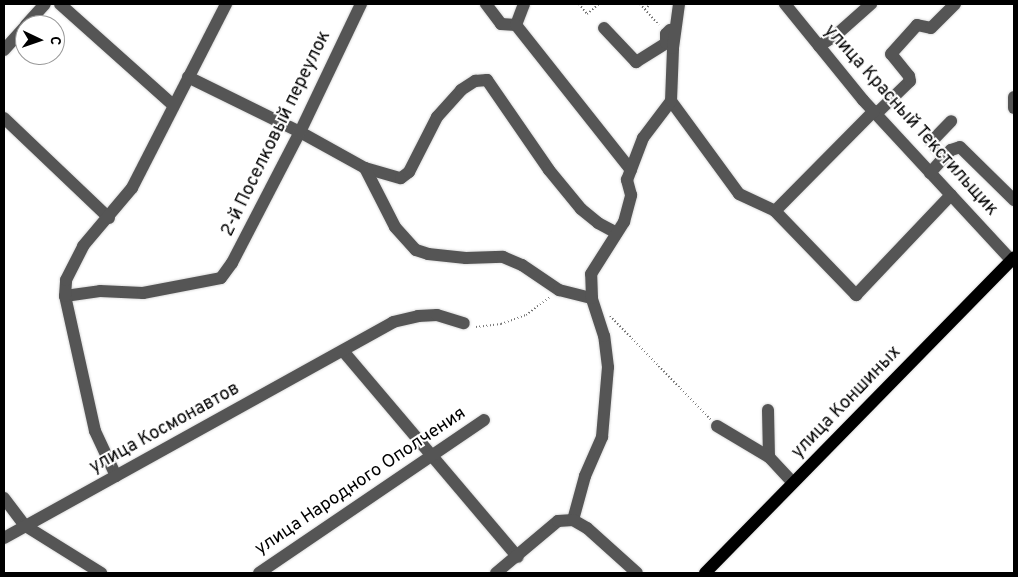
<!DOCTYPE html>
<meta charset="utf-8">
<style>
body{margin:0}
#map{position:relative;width:1018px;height:577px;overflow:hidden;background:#fff;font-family:Overpass,sans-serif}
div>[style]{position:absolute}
.path>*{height:2px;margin-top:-1px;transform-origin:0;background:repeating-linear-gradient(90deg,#777 0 1px,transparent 0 3.5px)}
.roads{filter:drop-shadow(0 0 1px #dbdbdb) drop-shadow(0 0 1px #dbdbdb)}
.minor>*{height:12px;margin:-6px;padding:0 6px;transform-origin:6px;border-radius:6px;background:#555}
.major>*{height:12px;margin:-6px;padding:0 6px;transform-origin:6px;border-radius:6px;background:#000}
span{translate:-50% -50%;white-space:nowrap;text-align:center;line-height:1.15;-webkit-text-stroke:4px #fff;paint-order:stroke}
.street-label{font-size:18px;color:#000}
.frame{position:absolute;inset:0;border:5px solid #000;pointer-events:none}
.north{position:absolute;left:15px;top:15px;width:50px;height:50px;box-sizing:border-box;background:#fff;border:1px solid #999;border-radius:50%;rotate:93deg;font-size:14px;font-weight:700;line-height:20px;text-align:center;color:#000}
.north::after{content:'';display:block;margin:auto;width:18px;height:22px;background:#000;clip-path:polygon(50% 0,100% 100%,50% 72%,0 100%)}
</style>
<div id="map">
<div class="path">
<div style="left:579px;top:4px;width:13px;rotate:51deg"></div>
<div style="left:587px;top:14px;width:16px;rotate:-40deg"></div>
<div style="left:640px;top:4px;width:28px;rotate:48deg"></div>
<div style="left:645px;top:9px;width:8px;rotate:-40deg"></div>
<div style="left:610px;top:316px;width:144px;rotate:45.8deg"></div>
<div style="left:476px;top:327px;width:25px;rotate:-7deg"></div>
<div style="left:501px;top:324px;width:27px;rotate:-20deg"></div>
<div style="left:526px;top:315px;width:30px;rotate:-37deg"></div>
</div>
<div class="roads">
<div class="minor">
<div style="left:60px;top:4px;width:152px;rotate:41.8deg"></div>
<div style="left:486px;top:4px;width:25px;rotate:53deg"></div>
<div style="left:501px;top:24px;width:15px;rotate:4deg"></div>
<div style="left:524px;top:4px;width:22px;rotate:111deg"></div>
<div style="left:516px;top:25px;width:185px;rotate:51.6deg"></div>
<div style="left:785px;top:4px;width:124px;rotate:50.9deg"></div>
<div style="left:863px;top:100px;width:218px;rotate:47.2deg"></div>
<div style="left:26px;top:25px;width:28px;rotate:-48deg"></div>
<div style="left:604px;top:28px;width:47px;rotate:46.7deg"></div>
<div style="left:636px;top:62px;width:36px;rotate:-32deg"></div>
<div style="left:666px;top:43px;width:9px;rotate:-90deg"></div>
<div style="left:666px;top:34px;width:6px;rotate:-45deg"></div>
<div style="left:819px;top:46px;width:20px;rotate:-33deg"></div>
<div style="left:836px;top:35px;width:47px;rotate:-41.5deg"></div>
<div style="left:4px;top:50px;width:31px;rotate:-48deg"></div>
<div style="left:188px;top:77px;width:125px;rotate:26.2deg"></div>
<div style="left:300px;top:132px;width:74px;rotate:29deg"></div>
<div style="left:365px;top:168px;width:37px;rotate:16deg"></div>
<div style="left:401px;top:178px;width:10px;rotate:-37deg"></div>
<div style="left:409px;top:172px;width:62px;rotate:-63deg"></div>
<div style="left:437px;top:117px;width:36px;rotate:-48deg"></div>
<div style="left:461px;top:90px;width:17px;rotate:-33deg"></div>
<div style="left:475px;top:81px;width:12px;rotate:-5deg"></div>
<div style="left:487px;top:80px;width:109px;rotate:55.4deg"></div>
<div style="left:549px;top:170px;width:50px;rotate:50.6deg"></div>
<div style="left:581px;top:209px;width:22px;rotate:39deg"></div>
<div style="left:598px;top:223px;width:21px;rotate:28deg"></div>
<div style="left:1014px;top:97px;width:11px;rotate:90deg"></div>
<div style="left:671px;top:101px;width:115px;rotate:53.8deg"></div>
<div style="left:739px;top:194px;width:40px;rotate:25deg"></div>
<div style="left:775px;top:211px;width:117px;rotate:46deg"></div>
<div style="left:856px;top:295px;width:138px;rotate:-46.5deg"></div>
<div style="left:876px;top:114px;width:47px;rotate:-44.1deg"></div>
<div style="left:910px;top:81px;width:5px;rotate:-101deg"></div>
<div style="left:909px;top:76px;width:28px;rotate:-129deg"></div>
<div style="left:891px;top:54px;width:39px;rotate:-48deg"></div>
<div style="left:917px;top:25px;width:14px;rotate:12deg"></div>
<div style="left:931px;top:28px;width:34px;rotate:-45deg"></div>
<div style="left:4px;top:118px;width:145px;rotate:43.6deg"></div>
<div style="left:944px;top:157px;width:20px;rotate:-131deg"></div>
<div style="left:931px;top:142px;width:29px;rotate:-46deg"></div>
<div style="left:365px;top:168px;width:66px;rotate:63deg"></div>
<div style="left:395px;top:227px;width:31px;rotate:48deg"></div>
<div style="left:416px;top:250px;width:13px;rotate:18deg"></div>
<div style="left:428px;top:254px;width:38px;rotate:6deg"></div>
<div style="left:466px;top:258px;width:37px;rotate:-2deg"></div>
<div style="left:503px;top:257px;width:21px;rotate:23deg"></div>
<div style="left:522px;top:265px;width:45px;rotate:34deg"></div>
<div style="left:559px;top:290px;width:34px;rotate:14deg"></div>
<div style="left:930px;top:173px;width:31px;rotate:-48deg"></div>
<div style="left:951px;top:150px;width:9px;rotate:-18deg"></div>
<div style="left:960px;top:147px;width:76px;rotate:44.5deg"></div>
<div style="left:775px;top:211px;width:141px;rotate:-45.3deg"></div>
<div style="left:65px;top:296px;width:35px;rotate:-8deg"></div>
<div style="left:100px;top:291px;width:43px;rotate:2.7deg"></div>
<div style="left:143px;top:293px;width:79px;rotate:-10.9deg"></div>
<div style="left:221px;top:278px;width:19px;rotate:-54deg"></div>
<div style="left:232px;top:263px;width:148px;rotate:-62.6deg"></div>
<div style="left:300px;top:132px;width:142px;rotate:-64.5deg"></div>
<div style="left:343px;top:351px;width:270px;rotate:49.7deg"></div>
<div style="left:768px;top:410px;width:47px;rotate:88.8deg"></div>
<div style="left:769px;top:457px;width:35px;rotate:47deg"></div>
<div style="left:717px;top:426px;width:61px;rotate:30.8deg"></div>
<div style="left:116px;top:476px;width:50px;rotate:-115deg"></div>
<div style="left:95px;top:431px;width:138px;rotate:-102.5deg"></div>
<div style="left:65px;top:296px;width:16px;rotate:-86deg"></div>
<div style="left:66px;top:280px;width:38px;rotate:-63deg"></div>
<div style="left:83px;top:246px;width:76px;rotate:-49.8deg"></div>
<div style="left:132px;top:188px;width:207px;rotate:-62.9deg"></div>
<div style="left:4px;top:498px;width:34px;rotate:53deg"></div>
<div style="left:24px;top:525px;width:91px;rotate:31.9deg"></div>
<div style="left:573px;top:520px;width:46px;rotate:-74.7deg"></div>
<div style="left:585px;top:476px;width:43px;rotate:-66.4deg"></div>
<div style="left:602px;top:437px;width:70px;rotate:-85.1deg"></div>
<div style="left:608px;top:367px;width:31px;rotate:-97deg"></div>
<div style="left:604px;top:336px;width:40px;rotate:-108deg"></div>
<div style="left:592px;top:298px;width:24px;rotate:-92deg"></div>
<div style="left:591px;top:274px;width:62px;rotate:-57.6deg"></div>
<div style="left:624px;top:222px;width:28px;rotate:-75deg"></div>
<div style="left:631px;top:195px;width:16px;rotate:-105deg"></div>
<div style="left:627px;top:180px;width:45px;rotate:-69.1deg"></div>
<div style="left:643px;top:138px;width:46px;rotate:-52.9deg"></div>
<div style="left:671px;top:101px;width:53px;rotate:-87.8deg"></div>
<div style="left:673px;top:48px;width:44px;rotate:-82.2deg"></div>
<div style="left:4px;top:538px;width:445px;rotate:-29deg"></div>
<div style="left:393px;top:322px;width:26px;rotate:-13deg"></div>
<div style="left:418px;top:316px;width:19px;rotate:-3deg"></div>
<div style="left:437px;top:315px;width:28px;rotate:17deg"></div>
<div style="left:259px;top:573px;width:272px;rotate:-34.2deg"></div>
<div style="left:496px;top:573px;width:81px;rotate:-40deg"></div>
<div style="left:558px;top:521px;width:15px;rotate:-4deg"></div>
<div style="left:573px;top:520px;width:16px;rotate:30deg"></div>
<div style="left:587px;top:528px;width:67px;rotate:42deg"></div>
</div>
<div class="major">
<div style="left:705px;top:573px;width:442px;rotate:-45.6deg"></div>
</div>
</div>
<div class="street-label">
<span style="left:910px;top:121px;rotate:48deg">улица Красный Текстильщик</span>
<span style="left:277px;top:134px;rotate:-64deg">2-й Поселковый переулок</span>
<span style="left:847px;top:403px;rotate:-46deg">улица Коншиных</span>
<span style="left:165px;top:429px;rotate:-29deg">улица Космонавтов</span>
<span style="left:361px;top:482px;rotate:-34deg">улица Народного Ополчения</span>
</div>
<div class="frame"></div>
<div class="north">С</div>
</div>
